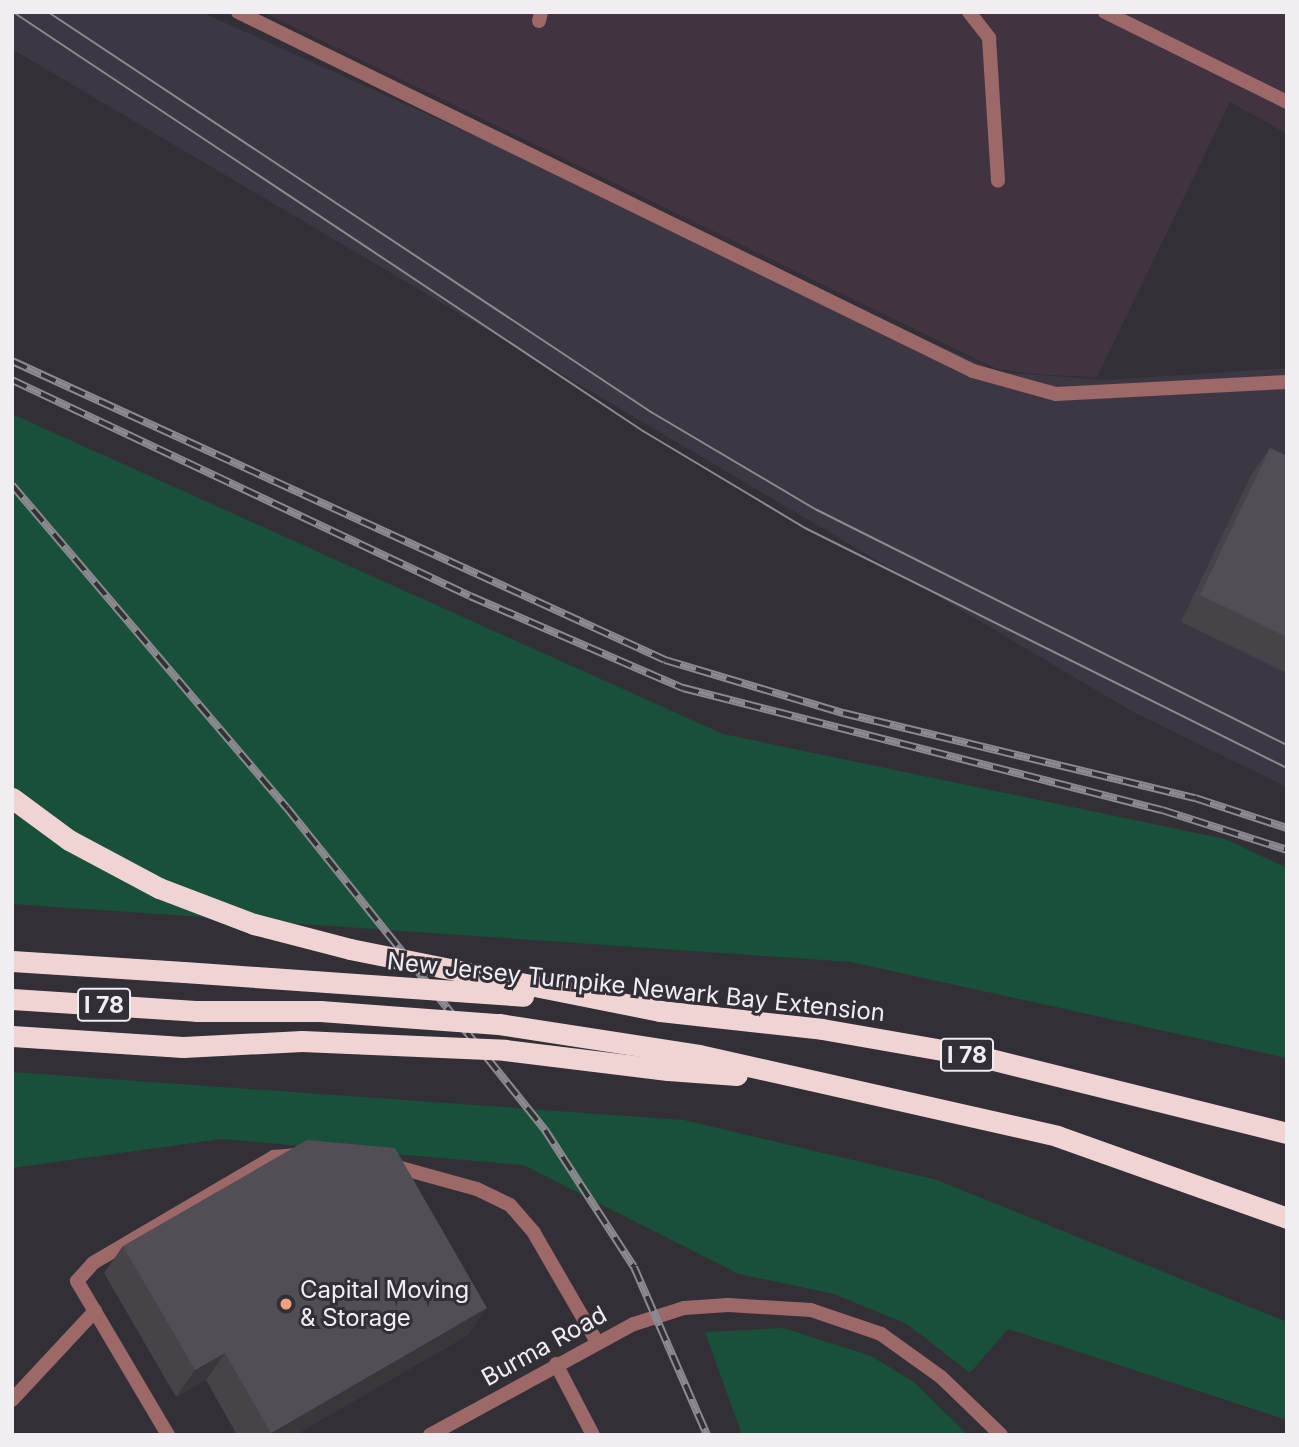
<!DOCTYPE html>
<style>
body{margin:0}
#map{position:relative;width:1299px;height:1447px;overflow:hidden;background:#322f36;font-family:Inter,sans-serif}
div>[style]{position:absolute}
.built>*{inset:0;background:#3d3744}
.industrial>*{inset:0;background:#423340}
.green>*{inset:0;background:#195039}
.service>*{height:14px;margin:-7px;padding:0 7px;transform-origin:7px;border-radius:7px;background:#9d6868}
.minor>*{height:14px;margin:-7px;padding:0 7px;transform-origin:7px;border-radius:7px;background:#9d6868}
.tertiary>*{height:14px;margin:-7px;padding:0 7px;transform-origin:7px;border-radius:7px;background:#9d6868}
.motorway>*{height:21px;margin:-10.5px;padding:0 10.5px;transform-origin:10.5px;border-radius:10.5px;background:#f0d4d4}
.tram>*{height:2px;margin:-1px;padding:0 1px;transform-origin:1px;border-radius:1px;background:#8c8a90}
.rail>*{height:8px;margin-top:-4px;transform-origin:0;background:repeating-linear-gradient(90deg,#322f36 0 16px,#8c8a90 0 32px);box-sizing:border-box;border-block:2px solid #8c8a90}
.motorway-bridge>*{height:21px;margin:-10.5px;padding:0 10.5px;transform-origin:10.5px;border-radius:10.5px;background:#f0d4d4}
.wall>*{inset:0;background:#464349}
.shaded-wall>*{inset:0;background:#39373c}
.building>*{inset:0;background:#514e55}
.dots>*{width:19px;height:19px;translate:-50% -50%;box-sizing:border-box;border:4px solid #322f36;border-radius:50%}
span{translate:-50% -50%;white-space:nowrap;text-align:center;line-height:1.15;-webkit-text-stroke:6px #322f36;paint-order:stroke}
.shield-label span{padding:2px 5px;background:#322f36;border:2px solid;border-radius:5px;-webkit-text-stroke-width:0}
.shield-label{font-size:23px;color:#f0eef3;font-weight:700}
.street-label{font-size:24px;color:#f0eef3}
.poi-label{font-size:24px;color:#f0eef3}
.left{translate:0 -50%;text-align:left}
.frame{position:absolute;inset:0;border:14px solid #f0eef3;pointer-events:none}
</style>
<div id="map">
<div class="built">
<div style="clip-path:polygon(12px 12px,201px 12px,998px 372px,1106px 380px,1287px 368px,1287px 787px,1135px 713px,12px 49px)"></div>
</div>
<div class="industrial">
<div style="clip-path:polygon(263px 12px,1287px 12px,1287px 134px,1230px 102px,1097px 377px,1045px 375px,997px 369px)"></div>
</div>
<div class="green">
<div style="clip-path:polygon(12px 414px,723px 734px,1225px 839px,1287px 868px,1287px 1058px,851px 962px,12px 904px)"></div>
<div style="clip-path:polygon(12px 1072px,684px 1120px,937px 1180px,1287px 1322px,1287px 1420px,1008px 1329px,970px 1373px,907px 1324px,834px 1294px,739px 1274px,523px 1165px,222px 1139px,12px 1168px)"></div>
<div style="clip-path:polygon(783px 1328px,871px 1356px,914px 1382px,968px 1435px,742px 1435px,705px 1332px)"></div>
</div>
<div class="service">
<div style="left:969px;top:12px;width:33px;rotate:52deg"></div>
<div style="left:989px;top:38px;width:143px;rotate:86.4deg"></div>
<div style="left:1105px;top:12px;width:203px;rotate:26.3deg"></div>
<div style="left:539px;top:21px;width:9px;rotate:-77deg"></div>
<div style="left:390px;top:1165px;width:90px;rotate:15.4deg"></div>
<div style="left:477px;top:1189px;width:37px;rotate:26deg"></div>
<div style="left:510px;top:1205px;width:37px;rotate:49deg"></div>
<div style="left:534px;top:1233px;width:126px;rotate:60deg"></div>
<div style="left:12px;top:1400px;width:122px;rotate:-47deg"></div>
<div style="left:168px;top:1435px;width:179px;rotate:-120.6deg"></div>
<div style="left:77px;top:1281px;width:24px;rotate:-48deg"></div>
<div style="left:93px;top:1263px;width:210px;rotate:-30.4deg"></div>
<div style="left:274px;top:1157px;width:23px;rotate:-5deg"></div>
</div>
<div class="minor">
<div style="left:238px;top:12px;width:818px;rotate:26.03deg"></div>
<div style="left:973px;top:371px;width:86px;rotate:15.5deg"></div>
<div style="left:1056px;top:394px;width:231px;rotate:-3deg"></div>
<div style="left:556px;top:1364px;width:80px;rotate:62.5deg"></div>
</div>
<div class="tertiary">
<div style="left:430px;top:1435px;width:232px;rotate:-28.6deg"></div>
<div style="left:634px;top:1324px;width:52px;rotate:-17.7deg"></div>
<div style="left:684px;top:1308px;width:44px;rotate:-3.9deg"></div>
<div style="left:728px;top:1305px;width:83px;rotate:3.4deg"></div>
<div style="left:811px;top:1310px;width:74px;rotate:18.9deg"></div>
<div style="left:881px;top:1334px;width:74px;rotate:35.6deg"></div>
<div style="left:941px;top:1377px;width:83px;rotate:44deg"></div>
</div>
<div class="motorway">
<div style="left:12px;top:798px;width:71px;rotate:36.4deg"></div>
<div style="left:69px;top:840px;width:102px;rotate:28.1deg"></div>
<div style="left:12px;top:961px;width:172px;rotate:3.7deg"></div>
<div style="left:12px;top:999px;width:184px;rotate:3.7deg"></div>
<div style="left:660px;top:1011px;width:163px;rotate:6.3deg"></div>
<div style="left:822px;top:1029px;width:162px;rotate:9.9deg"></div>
<div style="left:982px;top:1057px;width:314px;rotate:14deg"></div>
<div style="left:12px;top:1036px;width:171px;rotate:3.7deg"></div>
<div style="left:699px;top:1055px;width:367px;rotate:12.7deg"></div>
<div style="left:1057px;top:1136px;width:244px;rotate:19.6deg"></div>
<div style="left:668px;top:1070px;width:69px;rotate:4.1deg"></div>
</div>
<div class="tram">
<div style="left:13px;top:12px;width:757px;rotate:33.63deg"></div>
<div style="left:643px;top:431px;width:189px;rotate:30.9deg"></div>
<div style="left:805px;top:528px;width:538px;rotate:26.47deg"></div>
<div style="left:48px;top:12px;width:724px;rotate:33.56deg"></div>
<div style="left:651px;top:412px;width:193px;rotate:30.6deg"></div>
<div style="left:817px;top:510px;width:525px;rotate:26.57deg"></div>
</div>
<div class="rail">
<div style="left:12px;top:361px;width:718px;rotate:24.6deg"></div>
<div style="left:665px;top:660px;width:186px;rotate:16.6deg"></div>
<div style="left:843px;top:713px;width:362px;rotate:13.6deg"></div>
<div style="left:1195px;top:798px;width:97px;rotate:18.1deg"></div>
<div style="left:12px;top:380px;width:506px;rotate:25.25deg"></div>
<div style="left:470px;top:596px;width:232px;rotate:23.4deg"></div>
<div style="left:683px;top:688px;width:494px;rotate:14.3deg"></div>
<div style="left:1162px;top:810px;width:131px;rotate:17.7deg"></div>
<div style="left:12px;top:485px;width:424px;rotate:49.6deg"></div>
<div style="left:287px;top:808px;width:413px;rotate:51.3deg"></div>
<div style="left:545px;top:1130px;width:163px;rotate:57deg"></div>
<div style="left:634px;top:1267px;width:183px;rotate:66.5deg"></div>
</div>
<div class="motorway-bridge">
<div style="left:159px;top:888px;width:102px;rotate:20.8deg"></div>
<div style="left:254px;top:924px;width:99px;rotate:14.6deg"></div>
<div style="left:350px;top:949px;width:316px;rotate:11.3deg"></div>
<div style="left:184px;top:972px;width:340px;rotate:4deg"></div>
<div style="left:196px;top:1011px;width:124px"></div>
<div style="left:320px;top:1011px;width:179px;rotate:4.2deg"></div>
<div style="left:499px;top:1024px;width:202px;rotate:8.8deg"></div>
<div style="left:183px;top:1047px;width:119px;rotate:-2.9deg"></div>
<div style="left:302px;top:1041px;width:203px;rotate:2.5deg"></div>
<div style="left:505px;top:1050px;width:164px;rotate:7deg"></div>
</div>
<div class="wall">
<div style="clip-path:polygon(1270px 448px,1287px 456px,1287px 673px,1181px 622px,1251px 475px)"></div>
<div style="clip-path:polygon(123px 1246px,468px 1335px,295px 1435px,237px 1435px,206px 1380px,176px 1397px,104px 1273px)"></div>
</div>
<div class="shaded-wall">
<div style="clip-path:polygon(487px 1308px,468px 1335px,295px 1435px,269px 1435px,271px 1433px)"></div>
<div style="clip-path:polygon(225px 1353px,206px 1380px,176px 1397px,195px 1370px)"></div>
</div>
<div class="building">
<div style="clip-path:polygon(1270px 448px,1287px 456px,1287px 637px,1200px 595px)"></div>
<div style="clip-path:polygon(307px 1140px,395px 1148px,487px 1308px,271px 1433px,225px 1353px,195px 1370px,123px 1246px)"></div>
</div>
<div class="dots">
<div style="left:286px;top:1304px;background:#f1a17b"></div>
</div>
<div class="shield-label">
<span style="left:104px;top:1005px">I 78</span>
<span style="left:967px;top:1055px">I 78</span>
</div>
<div class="street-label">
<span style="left:636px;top:987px;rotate:6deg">New Jersey Turnpike Newark Bay Extension</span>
<span style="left:544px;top:1346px;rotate:-29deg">Burma Road</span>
</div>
<div class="poi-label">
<span class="left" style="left:300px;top:1304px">Capital Moving<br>&amp; Storage</span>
</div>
<div class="frame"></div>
</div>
